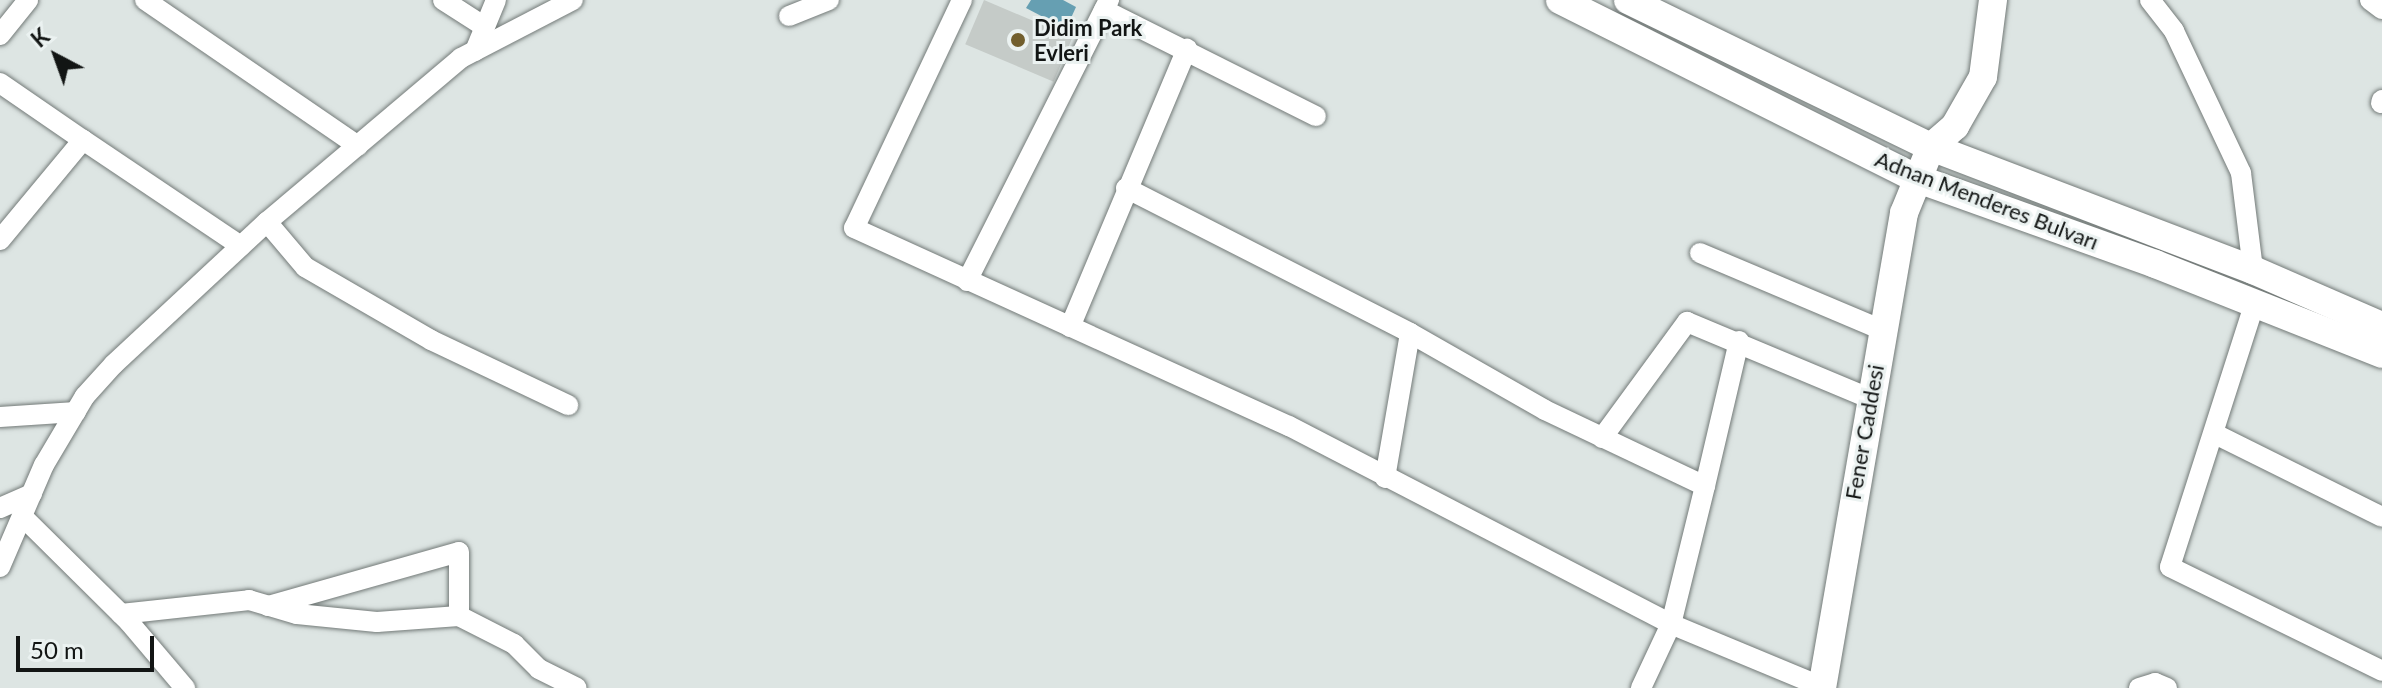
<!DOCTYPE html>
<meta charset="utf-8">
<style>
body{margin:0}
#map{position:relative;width:2382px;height:688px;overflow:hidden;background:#dde5e3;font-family:Lato,sans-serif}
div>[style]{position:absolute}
.water>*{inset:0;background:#669fb2}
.building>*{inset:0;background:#c5cbc8;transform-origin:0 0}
.roads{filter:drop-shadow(0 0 2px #737a78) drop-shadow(0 0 2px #737a78)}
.street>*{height:20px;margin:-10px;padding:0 10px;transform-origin:10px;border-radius:10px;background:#fff}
.secondary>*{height:28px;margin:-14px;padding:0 14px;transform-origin:14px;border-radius:14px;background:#fff}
.dots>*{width:22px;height:22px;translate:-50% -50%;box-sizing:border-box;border:4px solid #ebf2f1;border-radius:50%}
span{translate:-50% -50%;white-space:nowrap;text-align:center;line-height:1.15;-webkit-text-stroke:6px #ebf2f1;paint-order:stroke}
.poi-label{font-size:22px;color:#121514;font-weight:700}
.left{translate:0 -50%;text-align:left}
.street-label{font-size:22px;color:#121514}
.north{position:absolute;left:16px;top:16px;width:80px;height:80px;-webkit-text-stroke:6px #ebf2f1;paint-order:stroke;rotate:319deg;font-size:22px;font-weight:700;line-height:32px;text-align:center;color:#121514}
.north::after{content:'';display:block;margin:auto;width:28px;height:36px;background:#121514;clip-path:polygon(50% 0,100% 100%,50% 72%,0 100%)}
.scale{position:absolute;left:16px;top:636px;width:138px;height:36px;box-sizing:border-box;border:4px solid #121514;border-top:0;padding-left:10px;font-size:24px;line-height:28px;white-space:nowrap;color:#121514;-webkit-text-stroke:6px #ebf2f1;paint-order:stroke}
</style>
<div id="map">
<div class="water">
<div style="clip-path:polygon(1031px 0,1063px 0,1076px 7px,1066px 29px,1026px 8px)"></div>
</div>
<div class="building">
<div style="left:984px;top:0;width:96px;height:48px;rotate:23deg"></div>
</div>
<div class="roads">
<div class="street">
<div style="left:145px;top:0;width:258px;rotate:34.4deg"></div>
<div style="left:443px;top:0;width:46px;rotate:32.7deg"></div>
<div style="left:962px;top:0;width:252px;rotate:115.3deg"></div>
<div style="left:854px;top:228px;width:478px;rotate:24.5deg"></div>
<div style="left:1289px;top:426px;width:430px;rotate:27.4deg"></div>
<div style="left:1671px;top:624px;width:167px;rotate:22.6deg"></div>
<div style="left:2150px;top:0;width:39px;rotate:52deg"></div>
<div style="left:2174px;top:31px;width:157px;rotate:64.7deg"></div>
<div style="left:2241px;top:173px;width:98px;rotate:82.9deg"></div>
<div style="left:2370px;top:0;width:15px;rotate:37deg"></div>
<div style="left:1104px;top:10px;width:237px;rotate:26.6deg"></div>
<div style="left:789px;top:16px;width:43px;rotate:-21.8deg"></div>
<div style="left:0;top:35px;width:45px;rotate:-51.3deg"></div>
<div style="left:475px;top:51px;width:55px;rotate:-67.6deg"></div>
<div style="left:0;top:83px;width:101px;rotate:34.5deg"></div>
<div style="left:2381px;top:103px;width:3px;rotate:-72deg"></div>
<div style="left:1126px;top:188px;width:319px;rotate:27deg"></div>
<div style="left:1410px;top:333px;width:155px;rotate:29.7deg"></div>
<div style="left:1545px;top:410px;width:177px;rotate:25.4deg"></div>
<div style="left:1705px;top:486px;width:142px;rotate:103.8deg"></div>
<div style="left:1671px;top:624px;width:71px;rotate:115.1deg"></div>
<div style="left:267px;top:222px;width:59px;rotate:49.8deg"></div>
<div style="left:305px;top:267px;width:146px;rotate:30.1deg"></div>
<div style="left:431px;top:340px;width:152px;rotate:25.4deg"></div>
<div style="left:0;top:240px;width:130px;rotate:-50.3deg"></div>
<div style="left:83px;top:140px;width:190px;rotate:33.9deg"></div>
<div style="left:1700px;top:253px;width:198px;rotate:22.9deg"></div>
<div style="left:967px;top:281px;width:315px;rotate:-63.2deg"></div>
<div style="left:2255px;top:302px;width:278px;rotate:107.8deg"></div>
<div style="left:2170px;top:567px;width:236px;rotate:26.1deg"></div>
<div style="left:1070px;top:327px;width:302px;rotate:-67.2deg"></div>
<div style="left:0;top:417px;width:76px;rotate:-3.8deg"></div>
<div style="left:2215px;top:434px;width:186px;rotate:26.4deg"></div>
<div style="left:1602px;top:438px;width:144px;rotate:-53.8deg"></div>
<div style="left:1687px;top:322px;width:197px;rotate:22.7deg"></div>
<div style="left:1385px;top:478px;width:147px;rotate:-80.2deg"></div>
<div style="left:1705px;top:486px;width:149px;rotate:-76.8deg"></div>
<div style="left:0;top:508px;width:35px;rotate:-24deg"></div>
<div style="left:22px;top:516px;width:151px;rotate:44.7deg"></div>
<div style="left:129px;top:622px;width:87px;rotate:49.7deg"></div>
<div style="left:0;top:567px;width:111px;rotate:-66.7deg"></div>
<div style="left:44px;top:465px;width:80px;rotate:-59.3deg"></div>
<div style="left:85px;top:396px;width:43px;rotate:-47.8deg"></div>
<div style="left:114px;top:364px;width:209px;rotate:-42.9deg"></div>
<div style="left:267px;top:222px;width:254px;rotate:-40.2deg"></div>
<div style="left:461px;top:58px;width:126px;rotate:-27.4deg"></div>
<div style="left:268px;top:606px;width:198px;rotate:-15.8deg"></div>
<div style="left:459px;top:552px;width:64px;rotate:90deg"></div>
<div style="left:121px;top:614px;width:129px;rotate:-6.2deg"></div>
<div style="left:249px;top:600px;width:50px;rotate:16.3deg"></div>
<div style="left:297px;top:614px;width:80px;rotate:5.7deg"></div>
<div style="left:377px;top:622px;width:82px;rotate:-4.2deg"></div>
<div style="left:459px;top:616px;width:62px;rotate:27deg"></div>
<div style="left:514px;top:644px;width:35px;rotate:45deg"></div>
<div style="left:539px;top:669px;width:42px;rotate:26.6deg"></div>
<div style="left:2139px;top:688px;width:17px;rotate:-17deg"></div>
<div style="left:2155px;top:683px;width:13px;rotate:23deg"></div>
</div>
<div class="secondary">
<div style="left:1560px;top:0;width:400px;rotate:26.6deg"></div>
<div style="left:1918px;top:179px;width:252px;rotate:19.7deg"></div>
<div style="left:2155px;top:264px;width:244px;rotate:21.6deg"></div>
<div style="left:1628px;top:0;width:337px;rotate:25.9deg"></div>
<div style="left:1931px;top:147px;width:345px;rotate:20.9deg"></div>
<div style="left:2253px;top:270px;width:141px;rotate:23.5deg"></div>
<div style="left:1822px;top:688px;width:482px;rotate:-80.2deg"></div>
<div style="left:1904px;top:213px;width:71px;rotate:-67.8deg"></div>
<div style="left:1931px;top:147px;width:32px;rotate:-41deg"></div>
<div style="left:1955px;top:126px;width:56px;rotate:-60.3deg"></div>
<div style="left:1983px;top:77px;width:78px;rotate:-82.6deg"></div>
</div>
</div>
<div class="dots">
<div style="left:1018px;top:40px;background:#725f2e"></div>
</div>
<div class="poi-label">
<span class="left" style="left:1034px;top:40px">Didim Park<br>Evleri</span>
</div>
<div class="street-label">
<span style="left:1987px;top:200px;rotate:21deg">Adnan Menderes Bulvarı</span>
<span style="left:1864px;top:432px;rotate:-80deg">Fener Caddesi</span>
</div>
<div class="north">K</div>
<div class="scale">50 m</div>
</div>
